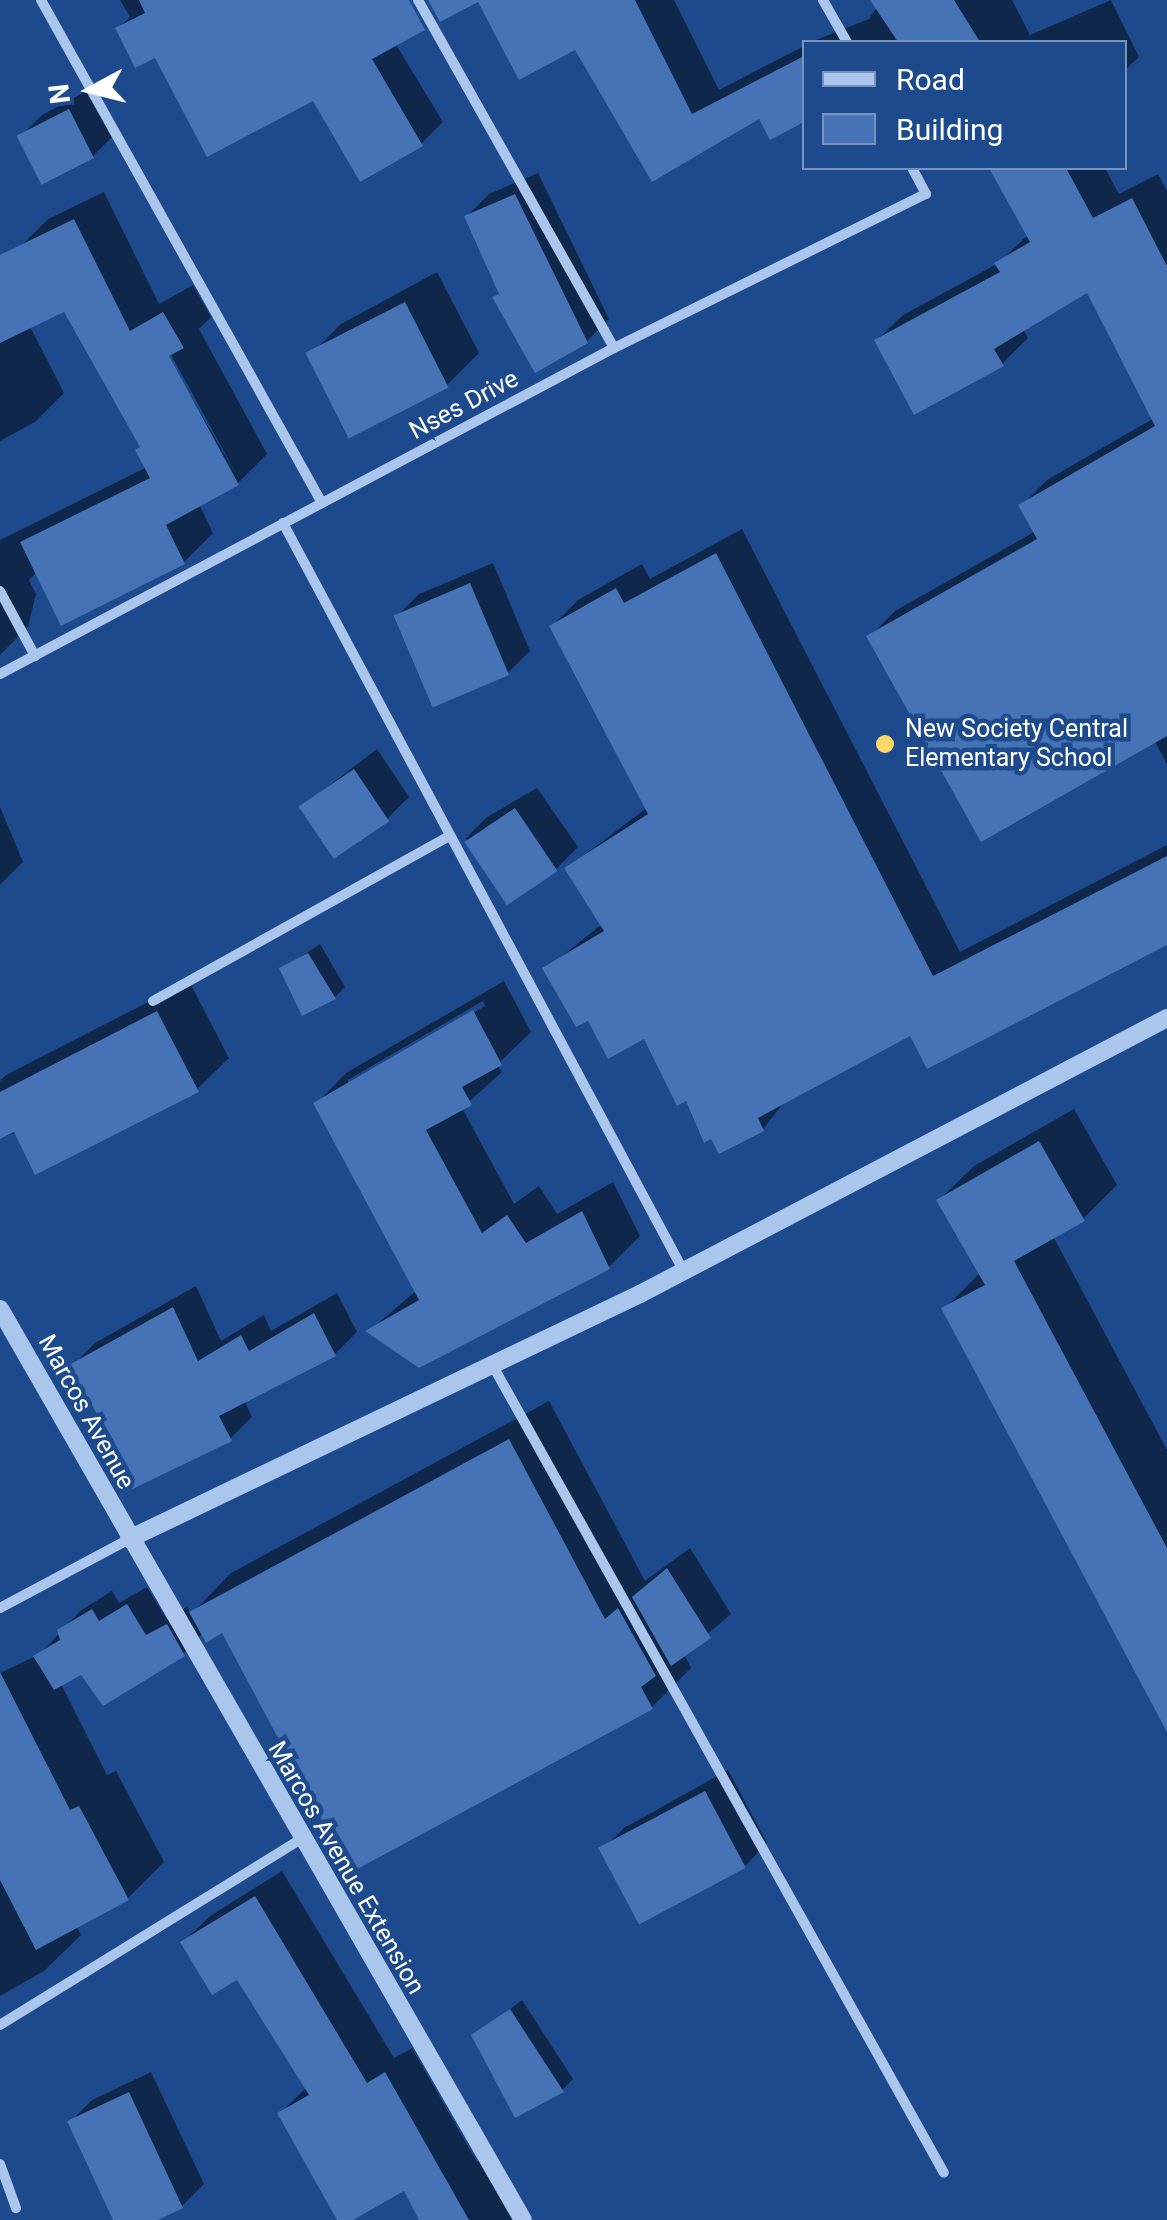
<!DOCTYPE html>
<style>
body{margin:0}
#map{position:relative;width:1167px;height:2220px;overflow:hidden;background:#1d4a8d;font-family:Roboto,sans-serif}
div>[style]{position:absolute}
.shadow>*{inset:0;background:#0007}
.building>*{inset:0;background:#4573b5;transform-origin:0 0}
.minor>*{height:10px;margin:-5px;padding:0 5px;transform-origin:5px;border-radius:5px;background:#aac6ed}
.tertiary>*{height:18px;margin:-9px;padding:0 9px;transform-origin:9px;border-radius:9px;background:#aac6ed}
.dots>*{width:28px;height:28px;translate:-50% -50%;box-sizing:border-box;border:5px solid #1d4a8d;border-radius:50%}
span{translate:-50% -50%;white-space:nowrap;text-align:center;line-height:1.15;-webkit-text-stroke:9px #1d4a8d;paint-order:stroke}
.street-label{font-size:25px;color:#fff}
.poi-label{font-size:25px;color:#fff}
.left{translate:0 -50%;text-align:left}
.legend{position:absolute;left:802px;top:40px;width:325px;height:130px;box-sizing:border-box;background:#1d4a8d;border:2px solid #7792bb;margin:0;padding:12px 18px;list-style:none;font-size:30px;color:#fff}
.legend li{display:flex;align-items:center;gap:20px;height:50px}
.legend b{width:50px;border:2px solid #7792bb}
.north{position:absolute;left:40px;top:40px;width:100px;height:100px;-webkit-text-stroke:8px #1d4a8d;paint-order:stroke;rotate:263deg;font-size:28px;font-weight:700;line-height:40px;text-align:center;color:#fff}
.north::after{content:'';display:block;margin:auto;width:35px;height:45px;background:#fff;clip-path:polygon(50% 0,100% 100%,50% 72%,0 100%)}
</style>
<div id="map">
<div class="shadow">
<div style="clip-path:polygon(120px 0,369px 0,443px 122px,421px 144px,314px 97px,157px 55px,118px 28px,130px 17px)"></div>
<div style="clip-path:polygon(480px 0,674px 0,719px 90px,804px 46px,804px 119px,771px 137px,760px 116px,653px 178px,576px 46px)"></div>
<div style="clip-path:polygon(882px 0,1012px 0,1030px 35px,1111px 0,1139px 57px,1124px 71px,1124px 42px,811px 42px,869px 19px)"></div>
<div style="clip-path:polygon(92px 88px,115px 134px,93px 156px,20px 137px,42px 115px)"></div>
<div style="clip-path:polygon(992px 168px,1105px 168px,1119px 194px,1158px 174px,1167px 191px,1167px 764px,1154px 740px,869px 637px,895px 611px,1036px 531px,1021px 506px,1047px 480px,1154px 418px,1088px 289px,1023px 329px,1028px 338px,1002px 364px,877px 340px,903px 315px,997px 264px,1029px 234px)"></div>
<div style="clip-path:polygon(538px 173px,609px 319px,587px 341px,467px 216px,489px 194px)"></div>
<div style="clip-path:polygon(evenodd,104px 192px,159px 304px,193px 285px,211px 317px,199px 329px,267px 454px,238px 483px,199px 504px,213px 533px,184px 562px,37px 572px,29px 580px,36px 594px,28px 627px,0 655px,0 540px,147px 467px,142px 446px,65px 309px,19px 248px,48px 219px,104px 192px,165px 344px,238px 477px,161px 346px,165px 344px)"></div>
<div style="clip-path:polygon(437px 272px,479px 353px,447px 385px,309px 356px,341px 324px)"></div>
<div style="clip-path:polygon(14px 295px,64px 393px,35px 422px,0 441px,0 303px)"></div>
<div style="clip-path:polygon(742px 529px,960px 952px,1167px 845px,1167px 942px,911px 1033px,787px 1099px,763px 1129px,688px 1097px,646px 1036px,589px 1017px,546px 969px,602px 924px,567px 868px,648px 807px,552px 626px,578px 600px,642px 564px,650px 579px)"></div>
<div style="clip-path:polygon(493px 563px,530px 651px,508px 673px,397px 616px,419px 594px)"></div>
<div style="clip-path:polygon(377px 749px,409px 797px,387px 819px,301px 807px)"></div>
<div style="clip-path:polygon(537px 788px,578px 847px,556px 869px,465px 839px,487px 817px)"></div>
<div style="clip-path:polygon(0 807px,23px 862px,0 885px)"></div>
<div style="clip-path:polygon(320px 944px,345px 987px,335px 997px,282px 969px)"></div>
<div style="clip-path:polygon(189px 981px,229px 1058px,197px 1089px,0 1137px,0 1081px,6px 1075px)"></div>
<div style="clip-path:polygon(evenodd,504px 981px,531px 1032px,497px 1065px,502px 1072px,462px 1108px,514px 1204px,539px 1186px,557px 1214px,613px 1182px,640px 1236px,609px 1267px,369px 1331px,417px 1290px,316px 1104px,346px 1073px,504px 981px,483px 1001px,485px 1006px,348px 1086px,348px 1080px,483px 1001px)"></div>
<div style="clip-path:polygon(1074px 1109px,1117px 1185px,1083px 1219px,1053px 1236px,1167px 1450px,1167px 1727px,944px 1309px,979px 1274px,939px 1200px,974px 1166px)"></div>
<div style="clip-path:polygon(196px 1286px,221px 1341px,264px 1315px,271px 1331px,337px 1293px,357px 1332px,335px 1354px,244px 1400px,252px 1417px,230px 1439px,96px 1437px,107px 1426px,73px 1365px,95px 1343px)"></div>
<div style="clip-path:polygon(549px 1401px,645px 1581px,690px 1548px,731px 1614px,684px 1654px,691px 1668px,652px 1707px,223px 1629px,203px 1633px,183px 1654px,82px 1671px,61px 1684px,107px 1775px,116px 1771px,164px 1862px,128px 1898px,76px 1926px,81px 1935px,44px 1971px,0 1996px,0 1673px,40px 1654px,80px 1611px,112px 1591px,119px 1603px,147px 1587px,166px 1618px,187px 1607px,191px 1614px,231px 1573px)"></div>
<div style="clip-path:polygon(728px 1770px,767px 1843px,745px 1866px,640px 1923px,602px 1850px,624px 1828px)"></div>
<div style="clip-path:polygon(282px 1871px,394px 2058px,412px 2048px,477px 2162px,490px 2155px,519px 2220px,422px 2220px,405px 2188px,340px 2220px,280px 2113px,307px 2087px,237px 1977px,183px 1942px,210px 1916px)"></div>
<div style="clip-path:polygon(522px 2000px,573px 2079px,562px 2090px,474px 2036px)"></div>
<div style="clip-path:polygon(151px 2072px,204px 2184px,182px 2206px,152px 2220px,116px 2220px,70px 2122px,92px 2100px)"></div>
</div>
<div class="building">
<div style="clip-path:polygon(139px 0,409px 0,425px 30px,372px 59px,423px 146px,360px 182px,313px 101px,207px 157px,155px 58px,135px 68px,115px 28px,145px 13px)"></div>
<div style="clip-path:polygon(428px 0,635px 0,692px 114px,804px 56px,804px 122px,770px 140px,759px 119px,652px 182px,575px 50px,519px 80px,478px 2px,440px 22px)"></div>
<div style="clip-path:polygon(870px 0,954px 0,980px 42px,898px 42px)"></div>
<div style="left:69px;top:109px;width:55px;height:59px;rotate:63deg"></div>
<div style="clip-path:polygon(989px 168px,1066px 168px,1093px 218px,1132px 198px,1167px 266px,1167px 736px,981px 842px,866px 636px,1037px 539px,1018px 505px,1155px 426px,1087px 293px,994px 349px,1004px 366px,914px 415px,874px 340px,1000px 272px,994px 263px,1030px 242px)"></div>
<div style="clip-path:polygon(515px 194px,588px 343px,535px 373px,492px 297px,499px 294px,464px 216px)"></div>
<div style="clip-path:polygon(74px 219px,130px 331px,163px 312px,184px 348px,169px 356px,239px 485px,166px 525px,185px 564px,61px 626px,20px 542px,150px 478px,135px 450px,140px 447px,64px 312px,0 343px,0 255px)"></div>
<div style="left:405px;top:302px;width:96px;height:112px;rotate:63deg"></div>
<div style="clip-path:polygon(716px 553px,933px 976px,1167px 856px,1167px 945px,927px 1069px,910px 1036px,758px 1118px,764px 1131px,719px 1154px,711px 1139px,704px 1143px,686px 1101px,677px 1106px,644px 1039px,608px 1059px,588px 1021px,576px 1027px,542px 968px,604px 931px,564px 868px,648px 814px,549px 626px,616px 588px,624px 603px)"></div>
<div style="left:470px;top:583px;width:100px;height:83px;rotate:67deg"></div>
<div style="left:354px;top:769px;width:63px;height:67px;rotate:56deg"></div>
<div style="left:515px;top:808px;width:76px;height:61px;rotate:56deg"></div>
<div style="clip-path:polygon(308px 953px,336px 999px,302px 1016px,279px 968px)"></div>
<div style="clip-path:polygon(473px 1010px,502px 1065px,462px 1087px,472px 1105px,426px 1130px,482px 1233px,507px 1215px,526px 1243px,582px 1211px,610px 1269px,419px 1368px,365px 1331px,419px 1300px,313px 1103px)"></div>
<div style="clip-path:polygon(157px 1011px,199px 1092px,35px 1175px,14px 1132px,0 1139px,0 1092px)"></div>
<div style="clip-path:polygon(1039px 1141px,1085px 1221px,1014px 1261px,1167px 1548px,1167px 1732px,941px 1308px,985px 1285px,936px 1200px)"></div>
<div style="clip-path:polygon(173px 1307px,198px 1361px,241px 1335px,249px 1351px,314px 1313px,336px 1356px,219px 1416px,232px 1441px,122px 1494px,93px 1436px,106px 1430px,69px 1365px)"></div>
<div style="clip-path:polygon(509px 1439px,605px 1619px,618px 1608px,656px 1676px,641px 1687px,653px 1709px,350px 1873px,222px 1633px,206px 1643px,189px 1612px)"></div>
<div style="clip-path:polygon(667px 1568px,711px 1638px,671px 1666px,632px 1597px)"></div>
<div style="clip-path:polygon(127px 1604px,146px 1635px,167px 1624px,185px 1656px,103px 1706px,81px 1675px,54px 1690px,33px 1656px,60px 1640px,57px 1630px,92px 1609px,99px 1621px)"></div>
<div style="clip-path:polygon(0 1672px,70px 1810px,79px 1806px,129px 1900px,36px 1950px,0 1880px)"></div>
<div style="left:705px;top:1791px;width:87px;height:121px;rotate:62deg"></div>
<div style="clip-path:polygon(255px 1896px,367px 2083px,385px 2072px,469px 2220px,419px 2220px,404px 2191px,353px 2220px,337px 2220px,277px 2113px,309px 2095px,237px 1980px,212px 1995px,180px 1942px)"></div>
<div style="clip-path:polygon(510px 2009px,564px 2092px,515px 2118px,471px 2035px)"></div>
<div style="clip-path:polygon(129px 2092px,183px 2208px,158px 2220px,113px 2220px,67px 2121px)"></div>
</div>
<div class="minor">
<div style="left:41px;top:0;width:576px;rotate:60.81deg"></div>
<div style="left:418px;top:0;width:399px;rotate:60.6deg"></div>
<div style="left:823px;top:0;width:48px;rotate:60.3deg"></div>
<div style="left:283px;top:523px;width:845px;rotate:61.83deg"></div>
<div style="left:0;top:591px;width:74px;rotate:61.7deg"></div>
<div style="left:0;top:674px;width:695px;rotate:-27.97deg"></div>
<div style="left:614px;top:348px;width:348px;rotate:-26.3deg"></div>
<div style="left:926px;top:194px;width:30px;rotate:-118deg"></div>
<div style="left:153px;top:1001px;width:340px;rotate:-29.1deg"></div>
<div style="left:493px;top:1366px;width:924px;rotate:60.8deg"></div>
<div style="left:0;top:1608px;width:146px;rotate:-28.1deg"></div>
<div style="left:0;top:2025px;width:352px;rotate:-31.7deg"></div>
<div style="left:0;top:2164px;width:47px;rotate:70deg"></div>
</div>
<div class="tertiary">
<div style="left:0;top:1309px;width:1050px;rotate:60.14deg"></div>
<div style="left:129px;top:1539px;width:567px;rotate:-25.62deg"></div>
<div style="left:640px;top:1294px;width:595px;rotate:-27.64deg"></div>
</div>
<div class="dots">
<div style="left:885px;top:744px;background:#fdd768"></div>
</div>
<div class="street-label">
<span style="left:464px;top:405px;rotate:-28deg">Nses Drive</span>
<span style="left:86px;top:1412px;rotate:61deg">Marcos Avenue</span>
<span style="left:346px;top:1868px;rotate:60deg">Marcos Avenue Extension</span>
</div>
<div class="poi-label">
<span class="left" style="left:905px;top:744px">New Society Central<br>Elementary School</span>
</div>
<ul class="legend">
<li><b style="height:12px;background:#aac6ed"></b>Road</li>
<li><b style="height:28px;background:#4573b5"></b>Building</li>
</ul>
<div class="north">N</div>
</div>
